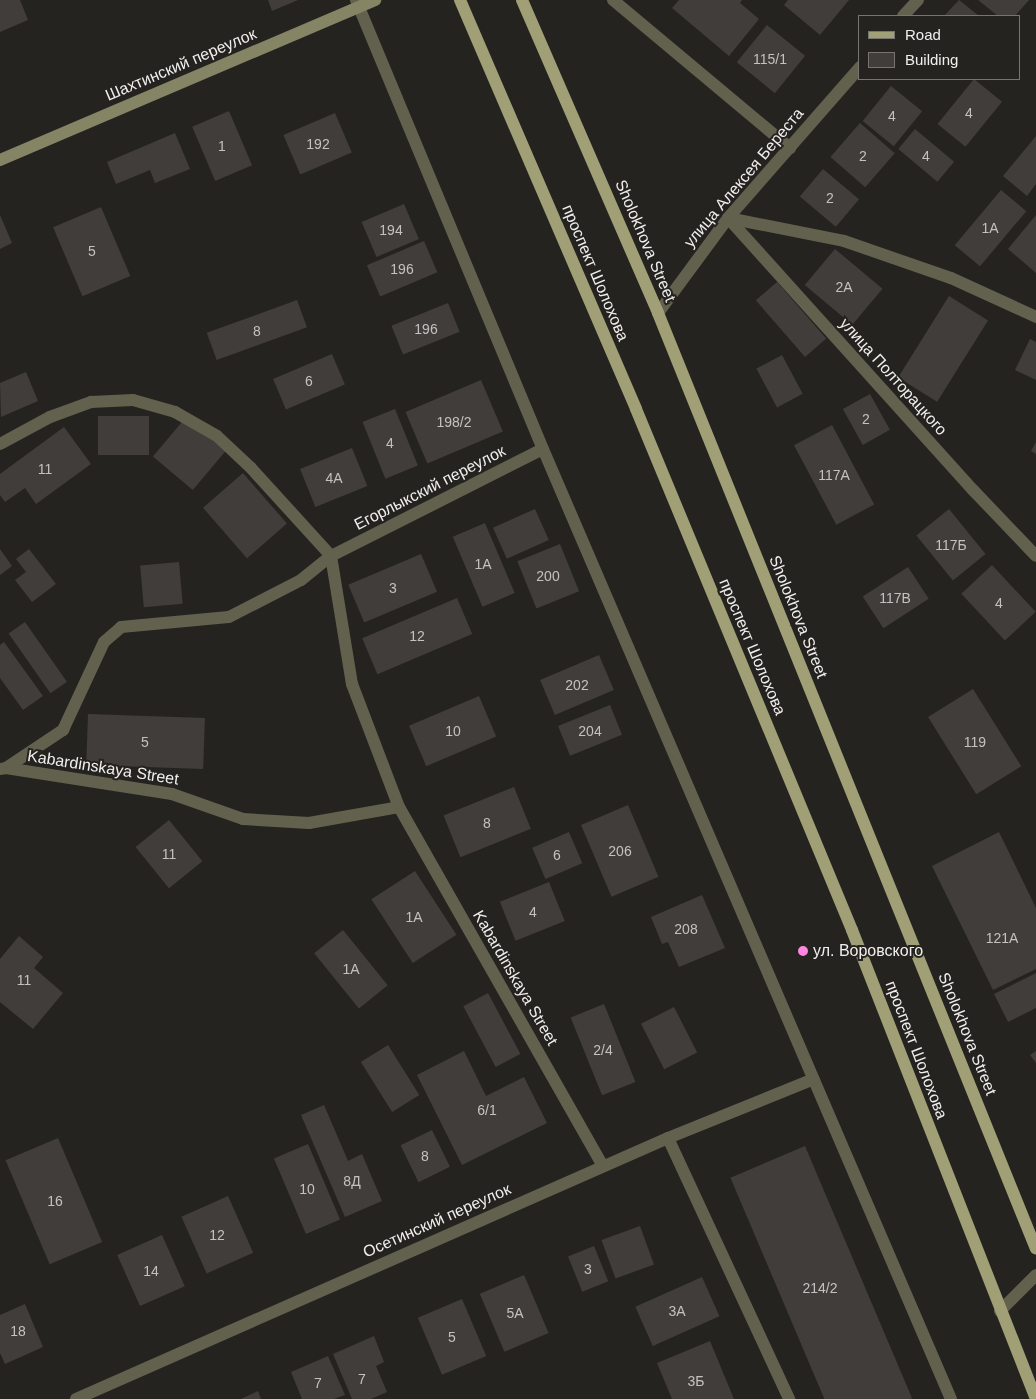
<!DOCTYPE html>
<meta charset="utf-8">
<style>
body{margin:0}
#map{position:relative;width:1036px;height:1399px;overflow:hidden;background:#252320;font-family:Arial,sans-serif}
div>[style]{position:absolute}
.building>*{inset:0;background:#413d3a;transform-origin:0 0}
.lane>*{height:12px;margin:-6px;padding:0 6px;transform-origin:6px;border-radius:6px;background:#62614d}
.street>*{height:12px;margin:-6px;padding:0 6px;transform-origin:6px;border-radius:6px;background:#62614d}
.secondary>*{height:12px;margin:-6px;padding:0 6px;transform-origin:6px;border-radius:6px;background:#858464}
.primary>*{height:12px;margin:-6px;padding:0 6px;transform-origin:6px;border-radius:6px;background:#a19f75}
.dots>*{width:14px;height:14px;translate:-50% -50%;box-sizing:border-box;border:2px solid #252320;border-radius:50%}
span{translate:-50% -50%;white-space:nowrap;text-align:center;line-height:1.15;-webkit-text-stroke:4px #252320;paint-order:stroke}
.number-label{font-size:14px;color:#c4c2c0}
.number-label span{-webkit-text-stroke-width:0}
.street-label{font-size:16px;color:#f0efed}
.poi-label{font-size:16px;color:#f0efed}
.left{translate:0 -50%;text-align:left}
.legend{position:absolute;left:858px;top:15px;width:162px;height:65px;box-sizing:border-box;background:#252320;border:1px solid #767572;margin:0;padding:6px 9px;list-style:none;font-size:15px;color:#f0efed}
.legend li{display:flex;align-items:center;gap:10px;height:25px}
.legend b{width:25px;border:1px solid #767572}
</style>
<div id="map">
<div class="building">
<div style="clip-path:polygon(0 0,20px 0,28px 20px,0 32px)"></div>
<div style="clip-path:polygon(268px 0,298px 0,272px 11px)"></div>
<div style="clip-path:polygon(679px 0,742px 0,740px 3px,759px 19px,729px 56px,672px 8px)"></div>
<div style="clip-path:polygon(788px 0,849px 0,820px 35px,784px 5px)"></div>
<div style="clip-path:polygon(959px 0,979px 16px,944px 16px)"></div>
<div style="clip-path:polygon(978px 0,1029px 0,1015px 16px,998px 16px)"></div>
<div style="left:767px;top:25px;width:49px;height:48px;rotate:39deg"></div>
<div style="left:974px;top:79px;width:36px;height:58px;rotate:39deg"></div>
<div style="left:891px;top:86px;width:40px;height:45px;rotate:39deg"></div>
<div style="left:229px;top:111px;width:59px;height:40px;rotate:67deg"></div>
<div style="left:335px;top:113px;width:43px;height:56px;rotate:67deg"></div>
<div style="left:860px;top:123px;width:46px;height:45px;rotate:41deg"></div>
<div style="left:915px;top:129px;width:51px;height:26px;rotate:40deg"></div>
<div style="clip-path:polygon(175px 133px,190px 169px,155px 183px,150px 170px,116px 184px,107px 162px)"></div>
<div style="clip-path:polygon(1036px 136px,1036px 184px,1027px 196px,1003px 176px)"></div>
<div style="left:823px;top:169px;width:47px;height:36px;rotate:40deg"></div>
<div style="left:1001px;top:190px;width:33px;height:72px;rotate:40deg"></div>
<div style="left:404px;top:204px;width:38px;height:46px;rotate:67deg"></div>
<div style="left:101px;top:207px;width:75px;height:52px;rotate:67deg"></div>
<div style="clip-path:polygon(0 215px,12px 243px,0 249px)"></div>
<div style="clip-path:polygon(1036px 215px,1036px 273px,1008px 249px)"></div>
<div style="left:424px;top:241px;width:34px;height:62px;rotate:67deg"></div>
<div style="left:835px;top:249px;width:62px;height:47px;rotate:40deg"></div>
<div style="left:777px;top:282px;width:75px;height:28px;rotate:49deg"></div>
<div style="left:949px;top:296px;width:46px;height:96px;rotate:32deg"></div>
<div style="left:297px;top:300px;width:29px;height:96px;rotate:70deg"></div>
<div style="left:448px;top:303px;width:31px;height:61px;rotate:68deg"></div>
<div style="clip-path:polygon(1030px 339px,1036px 342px,1036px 380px,1015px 370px)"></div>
<div style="left:332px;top:354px;width:33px;height:64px;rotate:67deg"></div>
<div style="left:782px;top:355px;width:44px;height:29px;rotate:62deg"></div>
<div style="clip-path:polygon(26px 372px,38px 401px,1px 417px,0 383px)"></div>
<div style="left:481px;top:380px;width:56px;height:82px;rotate:67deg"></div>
<div style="left:870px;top:394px;width:41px;height:31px;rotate:61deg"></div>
<div style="left:395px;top:409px;width:61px;height:35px;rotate:68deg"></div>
<div style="left:98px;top:416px;width:51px;height:39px"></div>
<div style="left:187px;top:416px;width:52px;height:53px;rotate:40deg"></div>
<div style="left:832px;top:425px;width:90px;height:43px;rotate:62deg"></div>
<div style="clip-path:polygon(64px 427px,91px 464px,36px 504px,25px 488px,5px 502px,0 495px,0 474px)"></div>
<div style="clip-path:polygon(1036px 442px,1036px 454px,1031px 451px)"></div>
<div style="left:352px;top:448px;width:41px;height:56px;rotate:68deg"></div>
<div style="left:243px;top:473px;width:67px;height:53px;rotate:49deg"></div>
<div style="left:535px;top:509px;width:34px;height:46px;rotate:66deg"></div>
<div style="left:949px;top:509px;width:58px;height:42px;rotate:51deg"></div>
<div style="left:485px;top:523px;width:76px;height:35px;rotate:67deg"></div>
<div style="left:560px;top:544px;width:51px;height:46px;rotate:68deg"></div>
<div style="clip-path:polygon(0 549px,12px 566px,0 575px)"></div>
<div style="clip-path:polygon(29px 549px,56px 584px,32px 602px,15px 580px,26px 572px,16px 559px)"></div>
<div style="left:421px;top:554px;width:41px;height:79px;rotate:67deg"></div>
<div style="left:179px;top:562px;width:42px;height:39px;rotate:85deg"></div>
<div style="left:992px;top:565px;width:64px;height:42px;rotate:47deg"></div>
<div style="left:908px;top:567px;width:38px;height:54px;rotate:57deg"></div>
<div style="left:457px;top:598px;width:39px;height:103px;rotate:67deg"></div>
<div style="left:25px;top:622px;width:73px;height:20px;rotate:55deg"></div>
<div style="clip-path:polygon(4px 642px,43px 696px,23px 710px,0 678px,0 645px)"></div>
<div style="left:599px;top:655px;width:38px;height:64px;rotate:67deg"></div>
<div style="left:973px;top:689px;width:91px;height:53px;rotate:58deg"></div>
<div style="left:479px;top:696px;width:44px;height:76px;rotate:67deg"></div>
<div style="left:610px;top:705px;width:32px;height:56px;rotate:68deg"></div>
<div style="left:88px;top:714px;width:117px;height:51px;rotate:2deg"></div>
<div style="left:514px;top:787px;width:45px;height:76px;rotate:68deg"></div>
<div style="left:628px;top:805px;width:78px;height:51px;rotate:67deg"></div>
<div style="left:169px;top:820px;width:53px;height:43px;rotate:51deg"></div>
<div style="left:569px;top:832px;width:34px;height:40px;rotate:67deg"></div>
<div style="clip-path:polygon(999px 832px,1036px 908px,1036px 969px,993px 990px,932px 866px)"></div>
<div style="left:415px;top:871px;width:76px;height:52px;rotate:57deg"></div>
<div style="left:549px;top:882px;width:42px;height:53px;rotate:68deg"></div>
<div style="clip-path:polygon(702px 895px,725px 948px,679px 967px,668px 942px,662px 944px,651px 917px)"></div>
<div style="left:343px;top:930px;width:71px;height:37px;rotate:51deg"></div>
<div style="clip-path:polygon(19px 936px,43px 957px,34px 968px,63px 993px,33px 1029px,0 1002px,0 959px)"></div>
<div style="clip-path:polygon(1036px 973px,1036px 1008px,1008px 1022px,994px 994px)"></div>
<div style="left:488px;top:993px;width:69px;height:28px;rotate:62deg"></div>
<div style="left:604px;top:1004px;width:84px;height:36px;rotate:68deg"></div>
<div style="left:674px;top:1007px;width:51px;height:37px;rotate:63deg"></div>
<div style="left:388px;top:1045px;width:59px;height:32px;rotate:58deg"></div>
<div style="clip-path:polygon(464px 1051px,486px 1096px,524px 1077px,547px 1123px,462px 1165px,417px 1075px)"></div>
<div style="clip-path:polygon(1036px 1051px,1036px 1063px,1030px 1055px)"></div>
<div style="clip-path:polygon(324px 1105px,348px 1161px,362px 1154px,382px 1201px,345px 1217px,301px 1115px)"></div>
<div style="left:432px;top:1130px;width:41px;height:35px;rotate:64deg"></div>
<div style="left:58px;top:1138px;width:113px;height:57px;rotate:67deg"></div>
<div style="left:308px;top:1144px;width:82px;height:37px;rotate:67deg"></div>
<div style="left:805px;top:1146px;width:274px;height:81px;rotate:67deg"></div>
<div style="left:228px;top:1196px;width:62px;height:51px;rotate:66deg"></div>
<div style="left:640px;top:1226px;width:41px;height:41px;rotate:70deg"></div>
<div style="left:162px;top:1235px;width:56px;height:49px;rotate:66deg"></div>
<div style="left:594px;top:1246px;width:38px;height:28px;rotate:68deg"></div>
<div style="left:524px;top:1275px;width:63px;height:48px;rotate:67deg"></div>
<div style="left:702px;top:1277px;width:43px;height:73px;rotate:66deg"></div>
<div style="left:462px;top:1299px;width:62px;height:48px;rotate:67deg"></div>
<div style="clip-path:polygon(25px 1304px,43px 1347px,5px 1364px,0 1353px,0 1315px)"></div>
<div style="clip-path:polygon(374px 1336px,384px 1362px,376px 1366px,387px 1392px,371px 1399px,352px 1399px,333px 1354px)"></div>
<div style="clip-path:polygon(710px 1341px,734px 1399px,672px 1399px,657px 1363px)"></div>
<div style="clip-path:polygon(328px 1356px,345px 1395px,334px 1399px,302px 1399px,291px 1372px)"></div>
<div style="clip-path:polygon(258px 1391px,261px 1399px,241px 1399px)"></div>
</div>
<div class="lane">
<div style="left:668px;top:1138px;width:288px;rotate:65.1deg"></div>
</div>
<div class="street">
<div style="left:356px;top:0;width:486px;rotate:67.4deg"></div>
<div style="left:543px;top:449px;width:1034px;rotate:66.76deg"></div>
<div style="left:613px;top:0;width:231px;rotate:39.9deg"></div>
<div style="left:903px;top:16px;width:22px;rotate:-47deg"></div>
<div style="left:728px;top:218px;width:366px;rotate:48deg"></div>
<div style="left:973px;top:490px;width:91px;rotate:46.3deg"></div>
<div style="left:728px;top:218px;width:118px;rotate:11.2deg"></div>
<div style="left:844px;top:241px;width:113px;rotate:19.1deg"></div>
<div style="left:951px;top:278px;width:94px;rotate:24.6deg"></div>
<div style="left:658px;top:313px;width:118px;rotate:-53.6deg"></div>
<div style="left:728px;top:218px;width:201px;rotate:-48.8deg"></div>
<div style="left:0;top:444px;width:57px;rotate:-28.4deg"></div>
<div style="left:50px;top:417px;width:44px;rotate:-20.1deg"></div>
<div style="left:91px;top:402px;width:42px;rotate:-2.7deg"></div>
<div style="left:133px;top:400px;width:44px;rotate:15.9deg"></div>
<div style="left:175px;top:412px;width:48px;rotate:29.7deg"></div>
<div style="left:217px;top:436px;width:47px;rotate:43.3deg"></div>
<div style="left:251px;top:468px;width:119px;rotate:47.7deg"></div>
<div style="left:331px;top:556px;width:130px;rotate:80.7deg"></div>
<div style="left:352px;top:684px;width:132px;rotate:69.1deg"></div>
<div style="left:399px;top:807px;width:413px;rotate:60.4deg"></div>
<div style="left:6px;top:768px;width:168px;rotate:8.9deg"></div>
<div style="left:172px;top:794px;width:75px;rotate:19.4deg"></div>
<div style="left:243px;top:819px;width:66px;rotate:3.5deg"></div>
<div style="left:309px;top:823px;width:91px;rotate:-10.1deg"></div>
<div style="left:0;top:769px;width:6px;rotate:-9deg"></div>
<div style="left:6px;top:768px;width:69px;rotate:-33.7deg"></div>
<div style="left:63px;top:730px;width:97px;rotate:-65deg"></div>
<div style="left:104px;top:642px;width:23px;rotate:-41deg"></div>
<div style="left:121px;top:627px;width:108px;rotate:-5.3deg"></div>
<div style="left:229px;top:617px;width:81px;rotate:-27.2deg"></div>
<div style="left:301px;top:580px;width:38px;rotate:-39deg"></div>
<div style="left:331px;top:556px;width:237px;rotate:-26.8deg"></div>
<div style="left:1000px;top:1311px;width:51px;rotate:-45deg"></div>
<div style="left:76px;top:1399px;width:647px;rotate:-23.79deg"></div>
<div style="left:668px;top:1138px;width:157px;rotate:-22deg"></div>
</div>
<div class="secondary">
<div style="left:0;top:160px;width:408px;rotate:-23.1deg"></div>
</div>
<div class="primary">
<div style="left:460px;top:0;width:445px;rotate:66.7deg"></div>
<div style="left:636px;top:409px;width:564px;rotate:67.48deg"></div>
<div style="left:852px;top:930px;width:504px;rotate:68.58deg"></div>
<div style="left:522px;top:0;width:341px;rotate:66.5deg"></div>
<div style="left:658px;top:313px;width:1009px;rotate:68.01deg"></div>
</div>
<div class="dots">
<div style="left:803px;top:951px;background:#fd86e1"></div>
</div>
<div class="number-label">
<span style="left:770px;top:59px">115/1</span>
<span style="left:969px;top:113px">4</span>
<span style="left:892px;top:116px">4</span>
<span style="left:318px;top:144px">192</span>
<span style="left:222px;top:146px">1</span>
<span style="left:863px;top:156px">2</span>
<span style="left:926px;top:156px">4</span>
<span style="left:830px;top:198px">2</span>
<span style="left:990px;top:228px">1А</span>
<span style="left:391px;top:230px">194</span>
<span style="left:92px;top:251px">5</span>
<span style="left:402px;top:269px">196</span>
<span style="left:844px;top:287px">2А</span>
<span style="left:426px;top:329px">196</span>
<span style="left:257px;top:331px">8</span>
<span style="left:309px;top:381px">6</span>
<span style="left:866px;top:419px">2</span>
<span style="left:454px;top:422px">198/2</span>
<span style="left:390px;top:443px">4</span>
<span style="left:45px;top:469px">11</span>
<span style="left:834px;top:475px">117А</span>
<span style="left:334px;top:478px">4А</span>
<span style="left:951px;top:545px">117Б</span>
<span style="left:483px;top:564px">1А</span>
<span style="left:548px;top:576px">200</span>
<span style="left:393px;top:588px">3</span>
<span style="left:895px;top:598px">117В</span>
<span style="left:999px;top:603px">4</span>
<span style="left:417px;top:636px">12</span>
<span style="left:577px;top:685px">202</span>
<span style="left:453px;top:731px">10</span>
<span style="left:590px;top:731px">204</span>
<span style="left:145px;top:742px">5</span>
<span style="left:975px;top:742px">119</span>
<span style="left:487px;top:823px">8</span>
<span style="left:620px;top:851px">206</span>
<span style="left:169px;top:854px">11</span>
<span style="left:557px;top:855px">6</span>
<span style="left:533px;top:912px">4</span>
<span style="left:414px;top:917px">1А</span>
<span style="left:686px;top:929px">208</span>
<span style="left:1002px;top:938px">121А</span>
<span style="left:351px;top:969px">1А</span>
<span style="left:24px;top:980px">11</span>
<span style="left:603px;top:1050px">2/4</span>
<span style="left:487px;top:1110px">6/1</span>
<span style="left:425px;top:1156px">8</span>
<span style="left:352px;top:1181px">8Д</span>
<span style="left:307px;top:1189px">10</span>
<span style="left:55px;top:1201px">16</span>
<span style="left:217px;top:1235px">12</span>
<span style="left:588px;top:1269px">3</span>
<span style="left:151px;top:1271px">14</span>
<span style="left:820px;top:1288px">214/2</span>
<span style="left:677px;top:1311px">3А</span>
<span style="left:515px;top:1313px">5А</span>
<span style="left:18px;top:1331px">18</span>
<span style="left:452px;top:1337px">5</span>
<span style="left:362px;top:1379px">7</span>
<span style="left:696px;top:1381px">3Б</span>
<span style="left:318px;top:1383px">7</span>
</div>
<div class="street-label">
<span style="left:181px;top:65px;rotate:-23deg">Шахтинский переулок</span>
<span style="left:744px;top:178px;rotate:-50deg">улица Алексея Береста</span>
<span style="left:645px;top:241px;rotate:67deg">Sholokhova Street</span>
<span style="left:595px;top:273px;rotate:67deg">проспект Шолохова</span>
<span style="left:893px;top:377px;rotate:48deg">улица Полторацкого</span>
<span style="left:430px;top:488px;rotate:-27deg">Егорлыкский переулок</span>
<span style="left:798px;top:617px;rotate:68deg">Sholokhova Street</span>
<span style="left:752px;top:647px;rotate:67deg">проспект Шолохова</span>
<span style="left:103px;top:768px;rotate:9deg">Kabardinskaya Street</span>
<span style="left:515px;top:978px;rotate:60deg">Kabardinskaya Street</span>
<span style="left:967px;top:1034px;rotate:68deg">Sholokhova Street</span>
<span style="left:916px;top:1050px;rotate:69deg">проспект Шолохова</span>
<span style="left:437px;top:1221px;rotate:-24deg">Осетинский переулок</span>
</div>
<div class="poi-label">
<span class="left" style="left:813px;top:951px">ул. Воровского</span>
</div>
<ul class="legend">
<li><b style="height:6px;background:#a19f75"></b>Road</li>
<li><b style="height:14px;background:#413d3a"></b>Building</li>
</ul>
</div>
